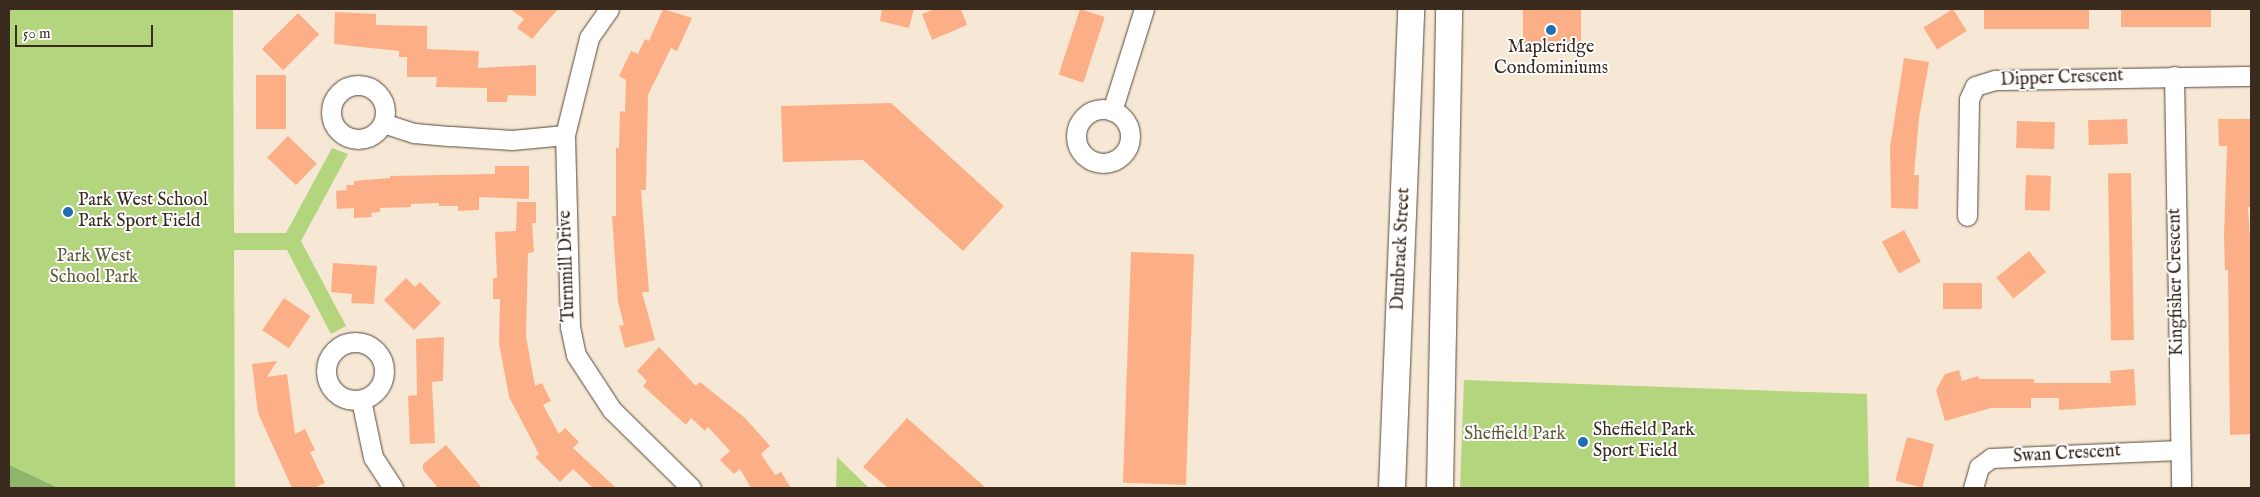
<!DOCTYPE html>
<style>
body{margin:0}
#map{position:relative;width:2260px;height:497px;overflow:hidden;background:#f7e8d5;font-family:"IM FELL English",serif}
div>[style]{position:absolute}
.green>*{inset:0;background:#b2d57d}
.forest>*{inset:0;background:#8db66c}
.building>*{inset:0;background:#fcaf87;transform-origin:0 0}
.roads{filter:drop-shadow(0 0 1px #574639) drop-shadow(0 0 1px #574639)}
.minor>*{height:19px;margin:-9.5px;padding:0 9.5px;transform-origin:9.5px;border-radius:9.5px;background:#fff}
.minor>.ring{margin:-9.5px;padding:0;box-sizing:content-box;background:none;border:19px solid #fff;border-radius:50%}
.secondary>*{height:26px;margin:-13px;padding:0 13px;transform-origin:13px;border-radius:13px;background:#fff}
.dots>*{width:14px;height:14px;translate:-50% -50%;box-sizing:border-box;border:2px solid #fff;border-radius:50%}
span{translate:-50% -50%;white-space:nowrap;text-align:center;line-height:1.15;-webkit-text-stroke:4px #fff;paint-order:stroke}
.poi-label{font-size:18px;color:#3b2a1e}
.left{translate:0 -50%;text-align:left}
.street-label{font-size:18px;color:#3b2a1e}
.park-label{font-size:18px;color:#5f5d3a}
.frame{position:absolute;inset:0;border:10px solid #3b2a1e;pointer-events:none}
.scale{position:absolute;left:15px;top:25px;width:138px;height:22px;box-sizing:border-box;border:2px solid #3b2a1e;border-top:0;padding-left:6px;font-size:15px;line-height:18px;white-space:nowrap;color:#3b2a1e;-webkit-text-stroke:4px #fff;paint-order:stroke}
</style>
<div id="map">
<div class="green">
<div style="clip-path:polygon(9px 9px,233px 9px,234px 233px,286px 233px,332px 148px,348px 154px,301px 241px,346px 326px,331px 334px,287px 250px,234px 250px,235px 488px,9px 488px)"></div>
<div style="clip-path:polygon(1464px 380px,1867px 394px,1869px 488px,1460px 488px)"></div>
<div style="clip-path:polygon(837px 457px,869px 488px,836px 488px)"></div>
</div>
<div class="forest">
<div style="clip-path:polygon(9px 465px,58px 488px,9px 488px)"></div>
</div>
<div class="building">
<div style="clip-path:polygon(510px 9px,558px 9px,532px 39px,517px 28px,524px 19px)"></div>
<div style="clip-path:polygon(663px 9px,692px 18px,677px 51px,671px 48px,648px 95px,646px 190px,641px 190px,649px 292px,642px 292px,655px 340px,625px 348px,619px 326px,624px 325px,618px 302px,612px 216px,616px 216px,616px 148px,619px 148px,620px 111px,625px 112px,626px 80px,619px 76px,631px 51px,638px 54px,645px 39px,649px 41px)"></div>
<div style="clip-path:polygon(882px 9px,914px 9px,909px 28px,880px 21px)"></div>
<div style="clip-path:polygon(935px 9px,961px 9px,967px 25px,932px 40px,922px 14px)"></div>
<div style="left:1080px;top:9px;width:26px;height:69px;rotate:18deg"></div>
<div style="left:1523px;top:9px;width:58px;height:42px"></div>
<div style="left:1953px;top:9px;width:26px;height:35px;rotate:58deg"></div>
<div style="left:1984px;top:9px;width:105px;height:20px"></div>
<div style="left:2121px;top:9px;width:90px;height:18px"></div>
<div style="clip-path:polygon(335px 12px,376px 14px,376px 25px,427px 26px,427px 49px,479px 51px,478px 68px,536px 65px,536px 96px,508px 95px,507px 102px,487px 102px,487px 88px,436px 87px,437px 77px,407px 77px,407px 57px,399px 57px,399px 51px,334px 44px)"></div>
<div style="left:298px;top:13px;width:30px;height:51px;rotate:45deg"></div>
<div style="clip-path:polygon(1904px 58px,1929px 62px,1919px 118px,1914px 175px,1919px 175px,1918px 209px,1891px 208px,1890px 148px)"></div>
<div style="left:256px;top:75px;width:30px;height:54px"></div>
<div style="clip-path:polygon(891px 103px,1004px 206px,963px 251px,863px 160px,783px 162px,781px 106px)"></div>
<div style="left:2127px;top:119px;width:25px;height:39px;rotate:88deg"></div>
<div style="clip-path:polygon(2218px 119px,2251px 119px,2251px 207px,2248px 207px,2251px 253px,2251px 434px,2230px 435px,2228px 270px,2225px 270px,2224px 237px,2227px 146px,2219px 146px)"></div>
<div style="left:2017px;top:121px;width:38px;height:27px;rotate:2deg"></div>
<div style="left:288px;top:136px;width:40px;height:30px;rotate:44deg"></div>
<div style="clip-path:polygon(495px 166px,529px 166px,529px 199px,479px 197px,479px 210px,458px 211px,458px 206px,439px 206px,439px 203px,411px 204px,411px 207px,380px 208px,380px 212px,371px 213px,372px 217px,354px 218px,354px 208px,337px 209px,336px 191px,347px 190px,346px 185px,354px 185px,354px 181px,390px 178px,390px 176px,495px 174px)"></div>
<div style="left:2131px;top:173px;width:167px;height:23px;rotate:89deg"></div>
<div style="left:2026px;top:175px;width:25px;height:35px;rotate:2deg"></div>
<div style="clip-path:polygon(517px 202px,536px 202px,536px 223px,532px 223px,534px 252px,528px 253px,526px 336px,535px 386px,542px 383px,551px 401px,543px 405px,559px 434px,565px 428px,579px 442px,573px 448px,616px 488px,593px 488px,573px 469px,560px 482px,535px 457px,539px 454px,509px 397px,499px 343px,500px 299px,493px 299px,493px 278px,497px 278px,495px 232px,516px 231px)"></div>
<div style="left:1904px;top:230px;width:36px;height:25px;rotate:62deg"></div>
<div style="left:2029px;top:251px;width:27px;height:42px;rotate:51deg"></div>
<div style="left:1131px;top:252px;width:63px;height:231px;rotate:2deg"></div>
<div style="clip-path:polygon(333px 263px,377px 266px,374px 304px,351px 303px,352px 294px,331px 292px)"></div>
<div style="clip-path:polygon(406px 278px,415px 287px,420px 282px,441px 303px,414px 330px,384px 300px)"></div>
<div style="left:1943px;top:283px;width:39px;height:26px"></div>
<div style="left:284px;top:298px;width:32px;height:39px;rotate:34deg"></div>
<div style="clip-path:polygon(444px 337px,443px 381px,432px 382px,435px 443px,410px 444px,408px 396px,417px 395px,416px 339px)"></div>
<div style="clip-path:polygon(659px 347px,696px 386px,700px 382px,745px 418px,770px 446px,761px 454px,775px 475px,781px 472px,791px 488px,751px 488px,740px 469px,734px 474px,720px 460px,730px 451px,708px 427px,705px 431px,691px 418px,686px 425px,643px 386px,647px 381px,637px 371px)"></div>
<div style="clip-path:polygon(277px 361px,267px 377px,287px 374px,295px 434px,305px 429px,315px 450px,310px 452px,325px 483px,314px 488px,292px 488px,258px 413px,252px 364px)"></div>
<div style="clip-path:polygon(2134px 369px,2136px 405px,2059px 410px,2059px 398px,2031px 398px,2031px 408px,1991px 408px,1945px 421px,1936px 390px,1945px 374px,1959px 370px,1962px 381px,1978px 376px,1979px 379px,2034px 379px,2034px 383px,2111px 383px,2110px 371px)"></div>
<div style="clip-path:polygon(907px 418px,986px 488px,888px 488px,863px 467px)"></div>
<div style="left:1907px;top:437px;width:28px;height:45px;rotate:15deg"></div>
<div style="clip-path:polygon(446px 445px,482px 488px,438px 488px,423px 470px,423px 464px)"></div>
</div>
<div class="roads">
<div class="minor">
<div style="left:609px;top:9px;width:35px;rotate:125deg"></div>
<div style="left:589px;top:38px;width:100px;rotate:103.9deg"></div>
<div style="left:565px;top:135px;width:192px;rotate:88.5deg"></div>
<div style="left:570px;top:327px;width:29px;rotate:78deg"></div>
<div style="left:576px;top:355px;width:66px;rotate:56.8deg"></div>
<div style="left:612px;top:410px;width:111px;rotate:44.6deg"></div>
<div style="left:2174px;top:76px;width:412px;rotate:89deg"></div>
<div class="ring" style="left:331px;top:85px;width:35px;height:35px"></div>
<div class="ring" style="left:1076px;top:109px;width:35px;height:35px"></div>
<div style="left:1112px;top:111px;width:107px;rotate:-72.6deg"></div>
<div style="left:383px;top:123px;width:33px;rotate:18deg"></div>
<div style="left:414px;top:133px;width:37px;rotate:5deg"></div>
<div style="left:451px;top:136px;width:61px;rotate:3.8deg"></div>
<div style="left:512px;top:140px;width:53px;rotate:-5.4deg"></div>
<div style="left:1967px;top:216px;width:117px;rotate:-89deg"></div>
<div style="left:1969px;top:99px;width:14px;rotate:-65deg"></div>
<div style="left:1975px;top:86px;width:21px;rotate:-17deg"></div>
<div style="left:1995px;top:80px;width:256px;rotate:-0.9deg"></div>
<div class="ring" style="left:326px;top:342px;width:39px;height:39px"></div>
<div style="left:361px;top:400px;width:58px;rotate:78.1deg"></div>
<div style="left:373px;top:457px;width:37px;rotate:57deg"></div>
<div style="left:1973px;top:488px;width:22px;rotate:-74deg"></div>
<div style="left:1979px;top:467px;width:15px;rotate:-37deg"></div>
<div style="left:1991px;top:458px;width:189px;rotate:-2.4deg"></div>
</div>
<div class="secondary">
<div style="left:1392px;top:488px;width:479px;rotate:-87.7deg"></div>
<div style="left:1440px;top:488px;width:479px;rotate:-88.9deg"></div>
</div>
</div>
<div class="dots">
<div style="left:1551px;top:30px;background:#1f6fb2"></div>
<div style="left:68px;top:212px;background:#1f6fb2"></div>
<div style="left:1583px;top:442px;background:#1f6fb2"></div>
</div>
<div class="poi-label">
<span style="left:1551px;top:59px">Mapleridge<br>Condominiums</span>
<span class="left" style="left:78px;top:212px">Park West School<br>Park Sport Field</span>
<span class="left" style="left:1593px;top:442px">Sheffield Park<br>Sport Field</span>
</div>
<div class="street-label">
<span style="left:2062px;top:79px;rotate:-2deg">Dipper Crescent</span>
<span style="left:1402px;top:249px;rotate:-87deg">Dunbrack Street</span>
<span style="left:568px;top:266px;rotate:-92deg">Turnmill Drive</span>
<span style="left:2177px;top:282px;rotate:-91deg">Kingfisher Crescent</span>
<span style="left:2067px;top:455px;rotate:-3deg">Swan Crescent</span>
</div>
<div class="park-label">
<span style="left:94px;top:268px">Park West<br>School Park</span>
<span style="left:1515px;top:435px">Sheffield Park</span>
</div>
<div class="frame"></div>
<div class="scale">50 m</div>
</div>
